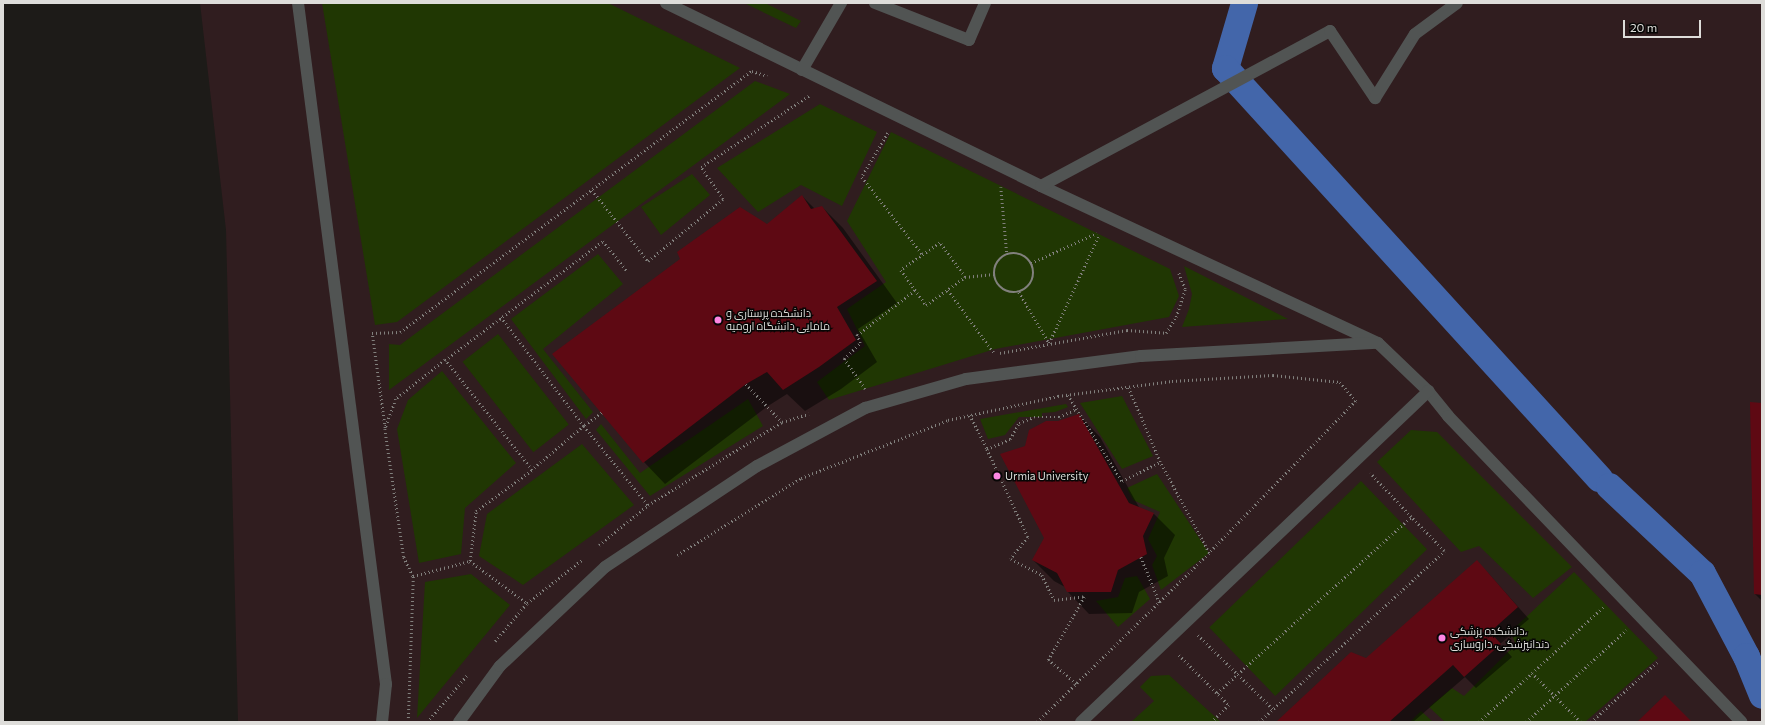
<!DOCTYPE html>
<meta charset="utf-8">
<style>
body{margin:0}
#map{position:relative;width:1765px;height:725px;overflow:hidden;background:#1d1b18;font-family:Commissioner,Cairo,sans-serif}
div>[style]{position:absolute}
.education>*{inset:0;background:#301d1f}
.green>*{inset:0;background:#203703;transform-origin:0 0}
.shadow>*{inset:0;background:#0007}
.canal>*{height:27px;margin:-13.5px;padding:0 13.5px;transform-origin:13.5px;border-radius:13.5px;background:#4366aa}
.building>*{inset:0;background:#5e0913}
.path>*{height:2.5px;margin-top:-1.25px;transform-origin:0;background:repeating-linear-gradient(90deg,#81807d 0 1px,transparent 0 4px)}
.path>.ring{margin:-1.25px;padding:0;box-sizing:content-box;background:none;border:2.5px solid #81807d;border-radius:50%}
.minor>*{height:12px;margin:-6px;padding:0 6px;transform-origin:6px;border-radius:6px;background:#515453}
.dots>*{width:11px;height:11px;translate:-50% -50%;box-sizing:border-box;border:2px solid #070605;border-radius:50%}
span{translate:-50% -50%;white-space:nowrap;text-align:center;line-height:1.15;-webkit-text-stroke:3px #070605;paint-order:stroke}
.poi-label{font-size:11px;color:#deddda}
.left{translate:0 -50%;text-align:left}
.frame{position:absolute;inset:0;border:4px solid #deddda;pointer-events:none}
.scale{position:absolute;left:1623px;top:20px;width:78px;height:18px;box-sizing:border-box;border:2px solid #deddda;border-top:0;padding-left:5px;font-size:12px;line-height:14px;white-space:nowrap;color:#deddda;-webkit-text-stroke:3px #070605;paint-order:stroke}
</style>
<div id="map">
<div class="education">
<div style="clip-path:polygon(200px 3px,1762px 3px,1762px 722px,238px 722px,226px 230px)"></div>
</div>
<div class="green">
<div style="clip-path:polygon(322px 3px,608px 3px,740px 68px,397px 322px,375px 325px)"></div>
<div style="clip-path:polygon(744px 3px,765px 3px,801px 21px,796px 28px)"></div>
<div style="clip-path:polygon(755px 81px,790px 94px,389px 390px,389px 344px,400px 345px)"></div>
<div style="clip-path:polygon(820px 104px,877px 132px,842px 206px,801px 185px,758px 212px,717px 168px)"></div>
<div style="clip-path:polygon(891px 132px,1170px 269px,1179px 296px,1169px 317px,995px 349px,829px 400px,817px 382px,865px 346px,847px 309px,886px 282px,847px 221px)"></div>
<div style="clip-path:polygon(692px 174px,710px 195px,661px 235px,641px 207px)"></div>
<div style="clip-path:polygon(598px 254px,623px 284px,543px 349px,593px 412px,586px 419px,511px 319px)"></div>
<div style="clip-path:polygon(1184px 266px,1288px 319px,1182px 327px,1189px 309px,1192px 294px)"></div>
<div style="left:498px;top:334px;width:115px;height:45px;rotate:52deg"></div>
<div style="clip-path:polygon(442px 371px,516px 463px,465px 508px,461px 554px,419px 563px,397px 429px,408px 400px)"></div>
<div style="clip-path:polygon(1122px 396px,1153px 456px,1122px 469px,1080px 403px)"></div>
<div style="clip-path:polygon(748px 399px,763px 426px,650px 496px,596px 430px,601px 424px,640px 473px)"></div>
<div style="clip-path:polygon(1066px 404px,1068px 407px,1055px 412px,1042px 413px,1042px 417px,1019px 417px,1005px 435px,988px 439px,980px 419px)"></div>
<div style="clip-path:polygon(1411px 430px,1437px 432px,1572px 567px,1533px 598px,1479px 546px,1461px 552px,1377px 462px)"></div>
<div style="clip-path:polygon(582px 444px,634px 505px,523px 585px,479px 556px,487px 514px)"></div>
<div style="clip-path:polygon(1157px 474px,1209px 553px,1161px 590px,1152px 565px,1157px 556px,1148px 539px,1160px 512px,1133px 500px,1127px 488px)"></div>
<div style="left:1361px;top:481px;width:95px;height:211px;rotate:46deg"></div>
<div style="clip-path:polygon(1574px 572px,1658px 658px,1585px 722px,1445px 722px,1429px 707px,1452px 688px,1464px 696px,1516px 644px,1510px 632px)"></div>
<div style="clip-path:polygon(471px 574px,510px 605px,417px 718px,425px 582px)"></div>
<div style="clip-path:polygon(1137px 576px,1150px 599px,1118px 627px,1096px 601px,1118px 597px,1125px 578px)"></div>
<div style="clip-path:polygon(1169px 675px,1221px 722px,1131px 722px,1154px 701px,1140px 687px,1151px 676px)"></div>
<div style="clip-path:polygon(1421px 711px,1433px 722px,1410px 722px)"></div>
</div>
<div class="shadow">
<div style="clip-path:polygon(802px 196px,815px 209px,822px 207px,843px 228px,897px 303px,858px 329px,877px 362px,841px 389px,805px 411px,787px 394px,768px 406px,665px 484px,644px 462px,554px 354px,767px 225px)"></div>
<div style="clip-path:polygon(1762px 404px,1762px 601px,1755px 594px)"></div>
<div style="clip-path:polygon(1079px 415px,1100px 437px,1140px 509px,1154px 514px,1175px 535px,1164px 558px,1168px 576px,1139px 592px,1132px 613px,1089px 614px,1068px 592px,1065px 587px,1054px 581px,1033px 560px,1045px 538px,1026px 446px,1058px 422px)"></div>
<div style="clip-path:polygon(1488px 573px,1529px 619px,1500px 644px,1512px 657px,1476px 688px,1465px 677px,1413px 722px,1277px 722px)"></div>
</div>
<div class="canal">
<div style="left:1244px;top:3px;width:68px;rotate:106.3deg"></div>
<div style="left:1225px;top:68px;width:555px;rotate:47.63deg"></div>
<div style="left:1609px;top:486px;width:127px;rotate:43.1deg"></div>
<div style="left:1702px;top:573px;width:94px;rotate:62.1deg"></div>
<div style="left:1746px;top:656px;width:42px;rotate:67.7deg"></div>
</div>
<div class="building">
<div style="clip-path:polygon(802px 195px,811px 209px,822px 206px,877px 281px,837px 307px,856px 340px,819px 367px,783px 390px,767px 372px,746px 384px,643px 463px,552px 354px,680px 259px,677px 252px,740px 207px,767px 224px)"></div>
<div style="clip-path:polygon(1750px 402px,1762px 403px,1762px 595px,1754px 594px)"></div>
<div style="clip-path:polygon(1079px 414px,1129px 503px,1154px 513px,1143px 536px,1147px 554px,1118px 570px,1111px 592px,1067px 592px,1057px 573px,1032px 560px,1044px 538px,1000px 454px,1025px 446px,1029px 430px,1046px 421px,1058px 421px)"></div>
<div style="clip-path:polygon(1477px 560px,1518px 607px,1490px 632px,1501px 644px,1464px 677px,1453px 665px,1389px 722px,1276px 722px,1351px 652px,1366px 658px)"></div>
<div style="clip-path:polygon(1665px 695px,1692px 722px,1637px 722px)"></div>
</div>
<div class="path">
<div style="left:888px;top:133px;width:51px;rotate:120.6deg"></div>
<div style="left:862px;top:177px;width:99px;rotate:52deg"></div>
<div style="left:1001px;top:187px;width:67px;rotate:84.9deg"></div>
<div style="left:592px;top:190px;width:90px;rotate:51.7deg"></div>
<div style="left:648px;top:261px;width:97px;rotate:-39.6deg"></div>
<div style="left:723px;top:199px;width:39px;rotate:-125deg"></div>
<div style="left:701px;top:167px;width:131px;rotate:-33.4deg"></div>
<div class="ring" style="left:994px;top:253px;width:37.5px;height:37.5px"></div>
<div style="left:1031px;top:263px;width:72px;rotate:-24.4deg"></div>
<div style="left:965px;top:277px;width:42px;rotate:-126.3deg"></div>
<div style="left:940px;top:243px;width:47px;rotate:145.3deg"></div>
<div style="left:901px;top:270px;width:43px;rotate:54.5deg"></div>
<div style="left:926px;top:305px;width:48px;rotate:-35.7deg"></div>
<div style="left:965px;top:277px;width:29px;rotate:-6deg"></div>
<div style="left:948px;top:290px;width:79px;rotate:53.7deg"></div>
<div style="left:1019px;top:292px;width:59px;rotate:59.5deg"></div>
<div style="left:1049px;top:343px;width:119px;rotate:-65.2deg"></div>
<div style="left:501px;top:317px;width:137px;rotate:52.7deg"></div>
<div style="left:584px;top:426px;width:68px;rotate:139.8deg"></div>
<div style="left:1000px;top:353px;width:129px;rotate:-10.3deg"></div>
<div style="left:1127px;top:330px;width:39px;rotate:4deg"></div>
<div style="left:1166px;top:333px;width:19px;rotate:-58deg"></div>
<div style="left:1176px;top:317px;width:29px;rotate:-72deg"></div>
<div style="left:1185px;top:289px;width:18px;rotate:-112deg"></div>
<div style="left:445px;top:360px;width:63px;rotate:141.5deg"></div>
<div style="left:396px;top:399px;width:32px;rotate:110deg"></div>
<div style="left:385px;top:429px;width:129px;rotate:81.6deg"></div>
<div style="left:404px;top:557px;width:21px;rotate:65deg"></div>
<div style="left:413px;top:576px;width:59px;rotate:-14.7deg"></div>
<div style="left:470px;top:561px;width:50px;rotate:-83.2deg"></div>
<div style="left:476px;top:511px;width:69px;rotate:-36.2deg"></div>
<div style="left:532px;top:470px;width:140px;rotate:-128.3deg"></div>
<div style="left:445px;top:360px;width:198px;rotate:-37deg"></div>
<div style="left:603px;top:241px;width:38px;rotate:51deg"></div>
<div style="left:746px;top:384px;width:52px;rotate:46.5deg"></div>
<div style="left:782px;top:422px;width:28px;rotate:-17deg"></div>
<div style="left:865px;top:389px;width:37px;rotate:-125deg"></div>
<div style="left:844px;top:359px;width:23px;rotate:-45deg"></div>
<div style="left:860px;top:343px;width:9px;rotate:-111deg"></div>
<div style="left:857px;top:335px;width:73px;rotate:-37.8deg"></div>
<div style="left:1068px;top:395px;width:102px;rotate:57.9deg"></div>
<div style="left:1122px;top:481px;width:42px;rotate:-26.6deg"></div>
<div style="left:1160px;top:462px;width:82px;rotate:-113.1deg"></div>
<div style="left:602px;top:413px;width:22px;rotate:144deg"></div>
<div style="left:584px;top:426px;width:102px;rotate:51deg"></div>
<div style="left:648px;top:505px;width:158px;rotate:-31.8deg"></div>
<div style="left:970px;top:415px;width:38px;rotate:63deg"></div>
<div style="left:987px;top:449px;width:25px;rotate:-23deg"></div>
<div style="left:1010px;top:439px;width:18px;rotate:-61deg"></div>
<div style="left:1019px;top:423px;width:16px;rotate:-22deg"></div>
<div style="left:1034px;top:417px;width:25px"></div>
<div style="left:1059px;top:417px;width:19px;rotate:-25deg"></div>
<div style="left:385px;top:428px;width:96px;rotate:-97.8deg"></div>
<div style="left:372px;top:333px;width:28px;rotate:-2deg"></div>
<div style="left:400px;top:332px;width:438px;rotate:-36.6deg"></div>
<div style="left:752px;top:71px;width:16px;rotate:18deg"></div>
<div style="left:987px;top:449px;width:97px;rotate:65deg"></div>
<div style="left:1028px;top:537px;width:28px;rotate:128deg"></div>
<div style="left:1011px;top:559px;width:35px;rotate:27deg"></div>
<div style="left:1042px;top:575px;width:28px;rotate:64deg"></div>
<div style="left:1054px;top:600px;width:31px;rotate:-7deg"></div>
<div style="left:599px;top:545px;width:63px;rotate:-39.2deg"></div>
<div style="left:677px;top:555px;width:146px;rotate:-31.8deg"></div>
<div style="left:801px;top:478px;width:158px;rotate:-21.5deg"></div>
<div style="left:948px;top:420px;width:113px;rotate:-12.3deg"></div>
<div style="left:1058px;top:396px;width:115px;rotate:-7.5deg"></div>
<div style="left:1172px;top:381px;width:101px;rotate:-3.4deg"></div>
<div style="left:1273px;top:375px;width:67px;rotate:6deg"></div>
<div style="left:1340px;top:382px;width:25px;rotate:50deg"></div>
<div style="left:1356px;top:401px;width:211px;rotate:134deg"></div>
<div style="left:1141px;top:557px;width:50px;rotate:67.6deg"></div>
<div style="left:470px;top:561px;width:71px;rotate:36.4deg"></div>
<div style="left:527px;top:603px;width:71px;rotate:-38.2deg"></div>
<div style="left:1198px;top:635px;width:105px;rotate:44.6deg"></div>
<div style="left:495px;top:641px;width:50px;rotate:-49.9deg"></div>
<div style="left:1179px;top:655px;width:71px;rotate:45deg"></div>
<div style="left:1229px;top:705px;width:24px;rotate:135deg"></div>
<div style="left:1532px;top:673px;width:69px;rotate:45deg"></div>
<div style="left:1076px;top:684px;width:37px;rotate:-139deg"></div>
<div style="left:1048px;top:660px;width:73px;rotate:-60.3deg"></div>
<div style="left:1217px;top:693px;width:262px;rotate:-42.2deg"></div>
<div style="left:1411px;top:517px;width:60px;rotate:-133deg"></div>
<div style="left:408px;top:722px;width:146px;rotate:-88deg"></div>
<div style="left:427px;top:722px;width:63px;rotate:-49.5deg"></div>
<div style="left:1037px;top:722px;width:241px;rotate:-44.5deg"></div>
<div style="left:1209px;top:553px;width:103px;rotate:-118.3deg"></div>
<div style="left:1259px;top:722px;width:252px;rotate:-42.7deg"></div>
<div style="left:1444px;top:551px;width:47px;rotate:-134.1deg"></div>
<div style="left:1479px;top:722px;width:169px;rotate:-42.8deg"></div>
<div style="left:1526px;top:722px;width:136px;rotate:-42.6deg"></div>
<div style="left:1591px;top:722px;width:89px;rotate:-42.3deg"></div>
</div>
<div class="minor">
<div style="left:298px;top:3px;width:687px;rotate:82.64deg"></div>
<div style="left:386px;top:684px;width:38px;rotate:96deg"></div>
<div style="left:666px;top:3px;width:417px;rotate:26deg"></div>
<div style="left:1041px;top:186px;width:372px;rotate:25deg"></div>
<div style="left:1378px;top:343px;width:69px;rotate:43.8deg"></div>
<div style="left:1428px;top:391px;width:32px;rotate:51deg"></div>
<div style="left:1448px;top:416px;width:424px;rotate:46.2deg"></div>
<div style="left:875px;top:3px;width:101px;rotate:21.5deg"></div>
<div style="left:969px;top:40px;width:40px;rotate:-66.6deg"></div>
<div style="left:802px;top:70px;width:78px;rotate:-59.8deg"></div>
<div style="left:1041px;top:186px;width:328px;rotate:-28.2deg"></div>
<div style="left:1330px;top:31px;width:81px;rotate:56.1deg"></div>
<div style="left:1375px;top:98px;width:75px;rotate:-58deg"></div>
<div style="left:1415px;top:34px;width:52px;rotate:-36.4deg"></div>
<div style="left:459px;top:722px;width:69px;rotate:-53.8deg"></div>
<div style="left:500px;top:666px;width:144px;rotate:-43.3deg"></div>
<div style="left:605px;top:567px;width:182px;rotate:-33.6deg"></div>
<div style="left:757px;top:466px;width:123px;rotate:-28.2deg"></div>
<div style="left:865px;top:408px;width:105px;rotate:-16deg"></div>
<div style="left:966px;top:379px;width:177px;rotate:-7.5deg"></div>
<div style="left:1141px;top:356px;width:236px;rotate:-3.2deg"></div>
<div style="left:1081px;top:722px;width:480px;rotate:-43.6deg"></div>
</div>
<div class="dots">
<div style="left:718px;top:320px;background:#fd86e2"></div>
<div style="left:997px;top:476px;background:#fd86e2"></div>
<div style="left:1442px;top:638px;background:#fd86e2"></div>
</div>
<div class="poi-label">
<span class="left" style="left:726px;top:320px">دانشکده پرستاری و<br>مامایی دانشگاه ارومیه</span>
<span class="left" style="left:1005px;top:476px">Urmia University</span>
<span class="left" style="left:1450px;top:638px">دانشکده پزشکی،<br>دندانپزشکی، داروسازی</span>
</div>
<div class="frame"></div>
<div class="scale">20 m</div>
</div>
